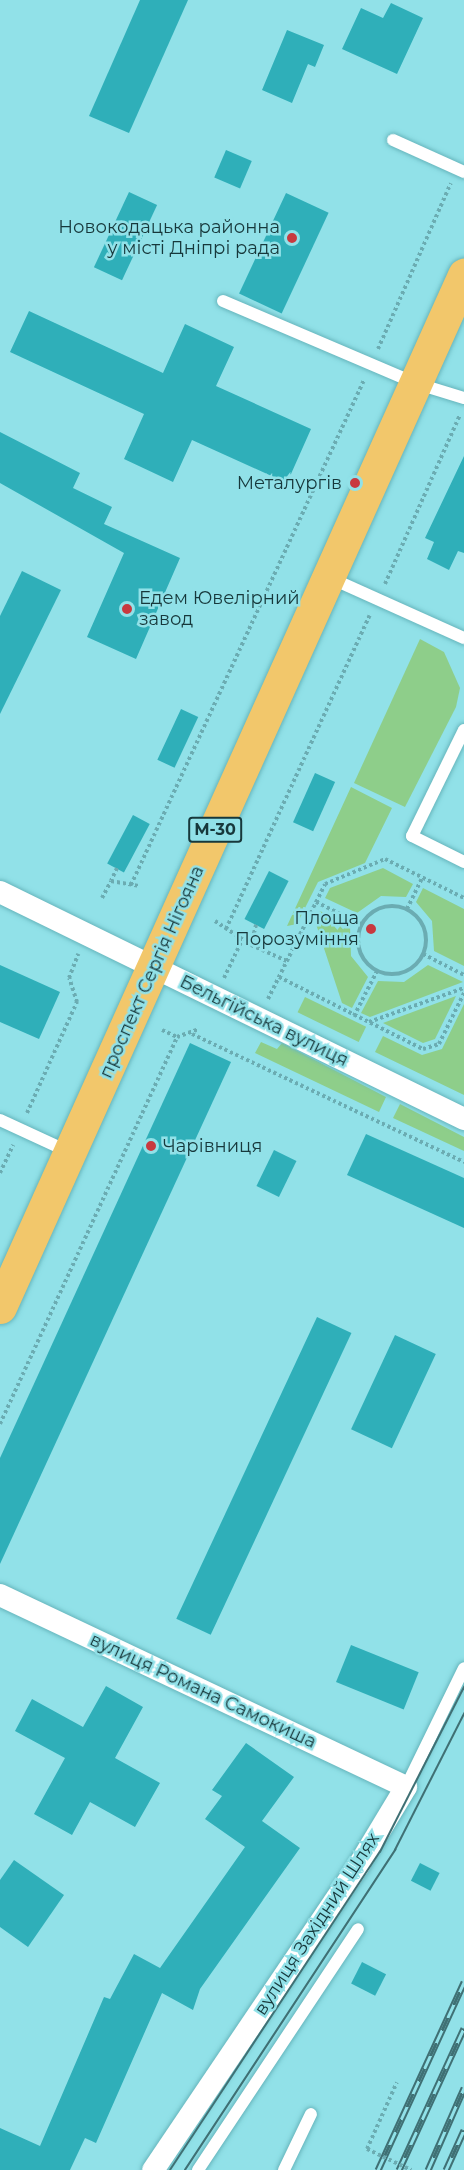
<!DOCTYPE html>
<meta charset="utf-8">
<style>
body{margin:0}
#map{position:relative;width:464px;height:2170px;overflow:hidden;background:#91e1e8;font-family:Montserrat,sans-serif}
div>[style]{position:absolute}
.green>*{inset:0;background:#8ece8a;transform-origin:0 0}
.building>*{inset:0;background:#2fafb9;transform-origin:0 0}
.path>*{height:4px;margin-top:-2px;transform-origin:0;background:repeating-linear-gradient(90deg,#6bacb2 0 3px,transparent 0 6px)}
.path>.ring{margin:-2px;padding:0;box-sizing:content-box;background:none;border:4px solid #6bacb2;border-radius:50%}
.roads{filter:drop-shadow(0 0 2px #66b5bc) drop-shadow(0 0 2px #66b5bc)}
.service>*{height:12px;margin:-6px;padding:0 6px;transform-origin:6px;border-radius:6px;background:#fff}
.minor>*{height:22px;margin:-11px;padding:0 11px;transform-origin:11px;border-radius:11px;background:#fff}
.trunk>*{height:33px;margin:-16.5px;padding:0 16.5px;transform-origin:16.5px;border-radius:16.5px;background:#f2c76b}
.tram>*{height:1.5px;margin:-0.75px;padding:0 0.75px;transform-origin:0.75px;border-radius:0.75px;background:#3f7074}
.rail>*{height:7px;margin-top:-3.5px;transform-origin:0;background:repeating-linear-gradient(90deg,#91e1e8 0 14px,#3f7074 0 28px);box-sizing:border-box;border-block:2px solid #3f7074}
.path-bridge>*{height:4px;margin-top:-2px;transform-origin:0;background:repeating-linear-gradient(90deg,#6bacb2 0 3px,transparent 0 6px)}
.dots>*{width:16px;height:16px;translate:-50% -50%;box-sizing:border-box;border:3px solid #91e1e8;border-radius:50%}
span{translate:-50% -50%;white-space:nowrap;text-align:center;line-height:1.15;-webkit-text-stroke:5px #91e1e8;paint-order:stroke}
.shield-label span{padding:2px 4px;background:#91e1e8;border:2px solid;border-radius:4px;-webkit-text-stroke-width:0}
.shield-label{font-size:16px;color:#17383b;font-weight:700}
.poi-label{font-size:18px;color:#17383b}
.right{translate:-100% -50%;text-align:right}
.left{translate:0 -50%;text-align:left}
.street-label{font-size:18px;color:#17383b}
</style>
<div id="map">
<div class="green">
<div style="clip-path:polygon(420px 639px,444px 652px,460px 688px,456px 707px,405px 807px,354px 783px)"></div>
<div style="clip-path:polygon(351px 787px,392px 808px,365px 863px,318px 882px,297px 924px,287px 926px)"></div>
<div style="clip-path:polygon(383px 868px,413px 884px,406px 897px,381px 896px,357px 913px,325px 898px,330px 888px)"></div>
<div style="clip-path:polygon(423px 888px,464px 909px,464px 966px,434px 951px,432px 921px,416px 902px)"></div>
<div style="clip-path:polygon(320px 911px,350px 926px,351px 956px,368px 977px,352px 1008px,342px 1003px,315px 921px)"></div>
<div style="clip-path:polygon(428px 965px,463px 982px,370px 1017px,361px 1013px,378px 981px,404px 982px)"></div>
<div style="clip-path:polygon(456px 996px,435px 1039px,423px 1043px,383px 1023px)"></div>
<div style="left:305px;top:997px;width:68px;height:17px;rotate:26deg"></div>
<div style="clip-path:polygon(464px 1004px,464px 1095px,375px 1052px,383px 1036px,422px 1055px,442px 1049px)"></div>
<div style="clip-path:polygon(261px 1042px,277px 1049px,282px 1043px,386px 1097px,379px 1112px,255px 1053px)"></div>
<div style="clip-path:polygon(400px 1104px,464px 1137px,464px 1151px,393px 1118px)"></div>
</div>
<div class="building">
<div style="clip-path:polygon(140px 0,188px 0,129px 133px,89px 116px)"></div>
<div style="clip-path:polygon(391px 3px,423px 18px,397px 74px,342px 49px,361px 8px,383px 18px)"></div>
<div style="clip-path:polygon(287px 30px,324px 45px,315px 67px,308px 64px,292px 103px,262px 90px)"></div>
<div style="left:226px;top:150px;width:28px;height:30px;rotate:23deg"></div>
<div style="left:129px;top:192px;width:31px;height:83px;rotate:25deg"></div>
<div style="left:286px;top:193px;width:47px;height:111px;rotate:25deg"></div>
<div style="clip-path:polygon(29px 311px,163px 373px,185px 324px,234px 347px,216px 386px,311px 429px,287px 483px,192px 440px,173px 482px,124px 459px,144px 414px,10px 352px)"></div>
<div style="clip-path:polygon(0 432px,80px 473px,73px 488px,112px 507px,104px 524px,180px 558px,136px 659px,87px 637px,124px 553px,0 483px)"></div>
<div style="clip-path:polygon(464px 456px,464px 553px,458px 551px,449px 570px,427px 559px,434px 542px,425px 538px)"></div>
<div style="clip-path:polygon(22px 571px,61px 590px,0 714px,0 616px)"></div>
<div style="left:181px;top:709px;width:19px;height:56px;rotate:25deg"></div>
<div style="left:315px;top:773px;width:22px;height:54px;rotate:24deg"></div>
<div style="left:133px;top:815px;width:19px;height:55px;rotate:28deg"></div>
<div style="left:269px;top:871px;width:22px;height:54px;rotate:27deg"></div>
<div style="clip-path:polygon(0 965px,60px 992px,39px 1039px,0 1022px)"></div>
<div style="clip-path:polygon(190px 1043px,231px 1062px,0 1564px,0 1458px)"></div>
<div style="clip-path:polygon(366px 1134px,464px 1178px,464px 1228px,347px 1175px)"></div>
<div style="left:274px;top:1150px;width:25px;height:40px;rotate:26deg"></div>
<div style="left:317px;top:1317px;width:38px;height:333px;rotate:25deg"></div>
<div style="left:395px;top:1335px;width:45px;height:104px;rotate:25deg"></div>
<div style="left:351px;top:1645px;width:73px;height:40px;rotate:22deg"></div>
<div style="clip-path:polygon(106px 1686px,143px 1707px,115px 1758px,160px 1783px,135px 1827px,90px 1802px,72px 1835px,34px 1814px,65px 1758px,15px 1731px,32px 1699px,83px 1727px)"></div>
<div style="clip-path:polygon(246px 1743px,294px 1777px,262px 1821px,300px 1848px,200px 1989px,193px 2010px,162px 1993px,96px 2143px,85px 2138px,70px 2170px,0 2170px,0 2128px,40px 2146px,104px 1997px,110px 1999px,134px 1954px,160px 1968px,245px 1847px,205px 1819px,222px 1796px,212px 1790px)"></div>
<div style="clip-path:polygon(14px 1860px,64px 1895px,28px 1947px,0 1927px,0 1880px)"></div>
<div style="left:420px;top:1863px;width:22px;height:20px;rotate:27deg"></div>
<div style="left:362px;top:1962px;width:27px;height:24px;rotate:27deg"></div>
</div>
<div class="path">
<div style="left:378px;top:349px;width:181px;rotate:-66.3deg"></div>
<div style="left:385px;top:584px;width:185px;rotate:-66.1deg"></div>
<div style="left:117px;top:868px;width:14px;rotate:115deg"></div>
<div style="left:111px;top:881px;width:28px;rotate:10deg"></div>
<div style="left:131px;top:885px;width:556px;rotate:-65.23deg"></div>
<div style="left:102px;top:898px;width:19px;rotate:-62deg"></div>
<div style="left:316px;top:902px;width:50px;rotate:26.1deg"></div>
<div class="ring" style="left:358px;top:906px;width:64px;height:64px"></div>
<div style="left:407px;top:909px;width:34px;rotate:-64deg"></div>
<div style="left:215px;top:921px;width:43px;rotate:33.7deg"></div>
<div style="left:251px;top:945px;width:21px;rotate:-76deg"></div>
<div style="left:226px;top:929px;width:345px;rotate:-65.4deg"></div>
<div style="left:251px;top:945px;width:39px;rotate:24deg"></div>
<div style="left:423px;top:954px;width:46px;rotate:27.1deg"></div>
<div style="left:279px;top:977px;width:161px;rotate:26.6deg"></div>
<div style="left:423px;top:1049px;width:17px;rotate:-17deg"></div>
<div style="left:439px;top:1044px;width:57px;rotate:-63.9deg"></div>
<div style="left:224px;top:978px;width:42px;rotate:-64.7deg"></div>
<div style="left:268px;top:999px;width:128px;rotate:-63.6deg"></div>
<div style="left:325px;top:884px;width:65px;rotate:-22.6deg"></div>
<div style="left:385px;top:859px;width:88px;rotate:26.3deg"></div>
<div style="left:354px;top:1016px;width:51px;rotate:-62.9deg"></div>
<div style="left:369px;top:1022px;width:101px;rotate:-19.7deg"></div>
<div style="left:162px;top:1030px;width:17px;rotate:25deg"></div>
<div style="left:177px;top:1037px;width:23px;rotate:-20deg"></div>
<div style="left:192px;top:1034px;width:301px;rotate:25.2deg"></div>
<div style="left:27px;top:1113px;width:122px;rotate:-65.8deg"></div>
<div style="left:77px;top:1002px;width:25px;rotate:-108deg"></div>
<div style="left:69px;top:978px;width:26px;rotate:-69deg"></div>
<div style="left:0;top:1173px;width:31px;rotate:-65deg"></div>
<div style="left:0;top:1424px;width:426px;rotate:-65.4deg"></div>
<div style="left:367px;top:2149px;width:73px;rotate:-65.9deg"></div>
</div>
<div class="roads">
<div class="service">
<div style="left:393px;top:140px;width:78px;rotate:24.3deg"></div>
<div style="left:223px;top:301px;width:209px;rotate:23.1deg"></div>
<div style="left:415px;top:383px;width:51px;rotate:17deg"></div>
<div style="left:328px;top:577px;width:149px;rotate:24.2deg"></div>
<div style="left:464px;top:730px;width:118px;rotate:116.1deg"></div>
<div style="left:412px;top:836px;width:58px;rotate:26.6deg"></div>
<div style="left:0;top:1120px;width:74px;rotate:24.8deg"></div>
<div style="left:406px;top:1787px;width:132px;rotate:-64deg"></div>
<div style="left:198px;top:2170px;width:289px;rotate:-56.4deg"></div>
<div style="left:284px;top:2170px;width:62px;rotate:-64.3deg"></div>
</div>
<div class="minor">
<div style="left:0;top:892px;width:517px;rotate:26.07deg"></div>
<div style="left:0;top:1595px;width:449px;rotate:25.3deg"></div>
<div style="left:406px;top:1787px;width:91px;rotate:121.1deg"></div>
<div style="left:359px;top:1865px;width:368px;rotate:124deg"></div>
</div>
<div class="trunk">
<div style="left:0;top:1307px;width:1132px;rotate:-65.79deg"></div>
</div>
</div>
<div class="tram">
<div style="left:170px;top:2170px;width:381px;rotate:-56.6deg"></div>
<div style="left:380px;top:1852px;width:185px;rotate:-63deg"></div>
<div style="left:185px;top:2170px;width:383px;rotate:-56.7deg"></div>
<div style="left:395px;top:1850px;width:153px;rotate:-63.1deg"></div>
</div>
<div class="rail">
<div style="left:378px;top:2170px;width:207px;rotate:-65.4deg"></div>
<div style="left:399px;top:2170px;width:156px;rotate:-65.4deg"></div>
<div style="left:428px;top:2170px;width:90px;rotate:-66.3deg"></div>
<div style="left:446px;top:2170px;width:44px;rotate:-65.8deg"></div>
</div>
<div class="path-bridge">
<div style="left:367px;top:2149px;width:49px;rotate:25.5deg"></div>
</div>
<div class="dots">
<div style="left:292px;top:238px;background:#c8393f"></div>
<div style="left:355px;top:483px;background:#c8393f"></div>
<div style="left:127px;top:609px;background:#c8393f"></div>
<div style="left:371px;top:929px;background:#c8393f"></div>
<div style="left:151px;top:1146px;background:#c8393f"></div>
</div>
<div class="shield-label">
<span style="left:215px;top:830px">М-30</span>
</div>
<div class="poi-label">
<span class="right" style="left:280px;top:238px">Новокодацька районна<br>у місті Дніпрі рада</span>
<span class="right" style="left:342px;top:483px">Металургів</span>
<span class="left" style="left:139px;top:609px">Едем Ювелірний<br>завод</span>
<span class="right" style="left:359px;top:929px">Площа<br>Порозуміння</span>
<span class="left" style="left:163px;top:1146px">Чарівниця</span>
</div>
<div class="street-label">
<span style="left:152px;top:972px;rotate:-66deg">проспект Сергія Нігояна</span>
<span style="left:264px;top:1021px;rotate:26deg">Бельгійська вулиця</span>
<span style="left:203px;top:1691px;rotate:25deg">вулиця Романа Самокиша</span>
<span style="left:317px;top:1924px;rotate:-57deg">вулиця Західний Шлях</span>
</div>
</div>
